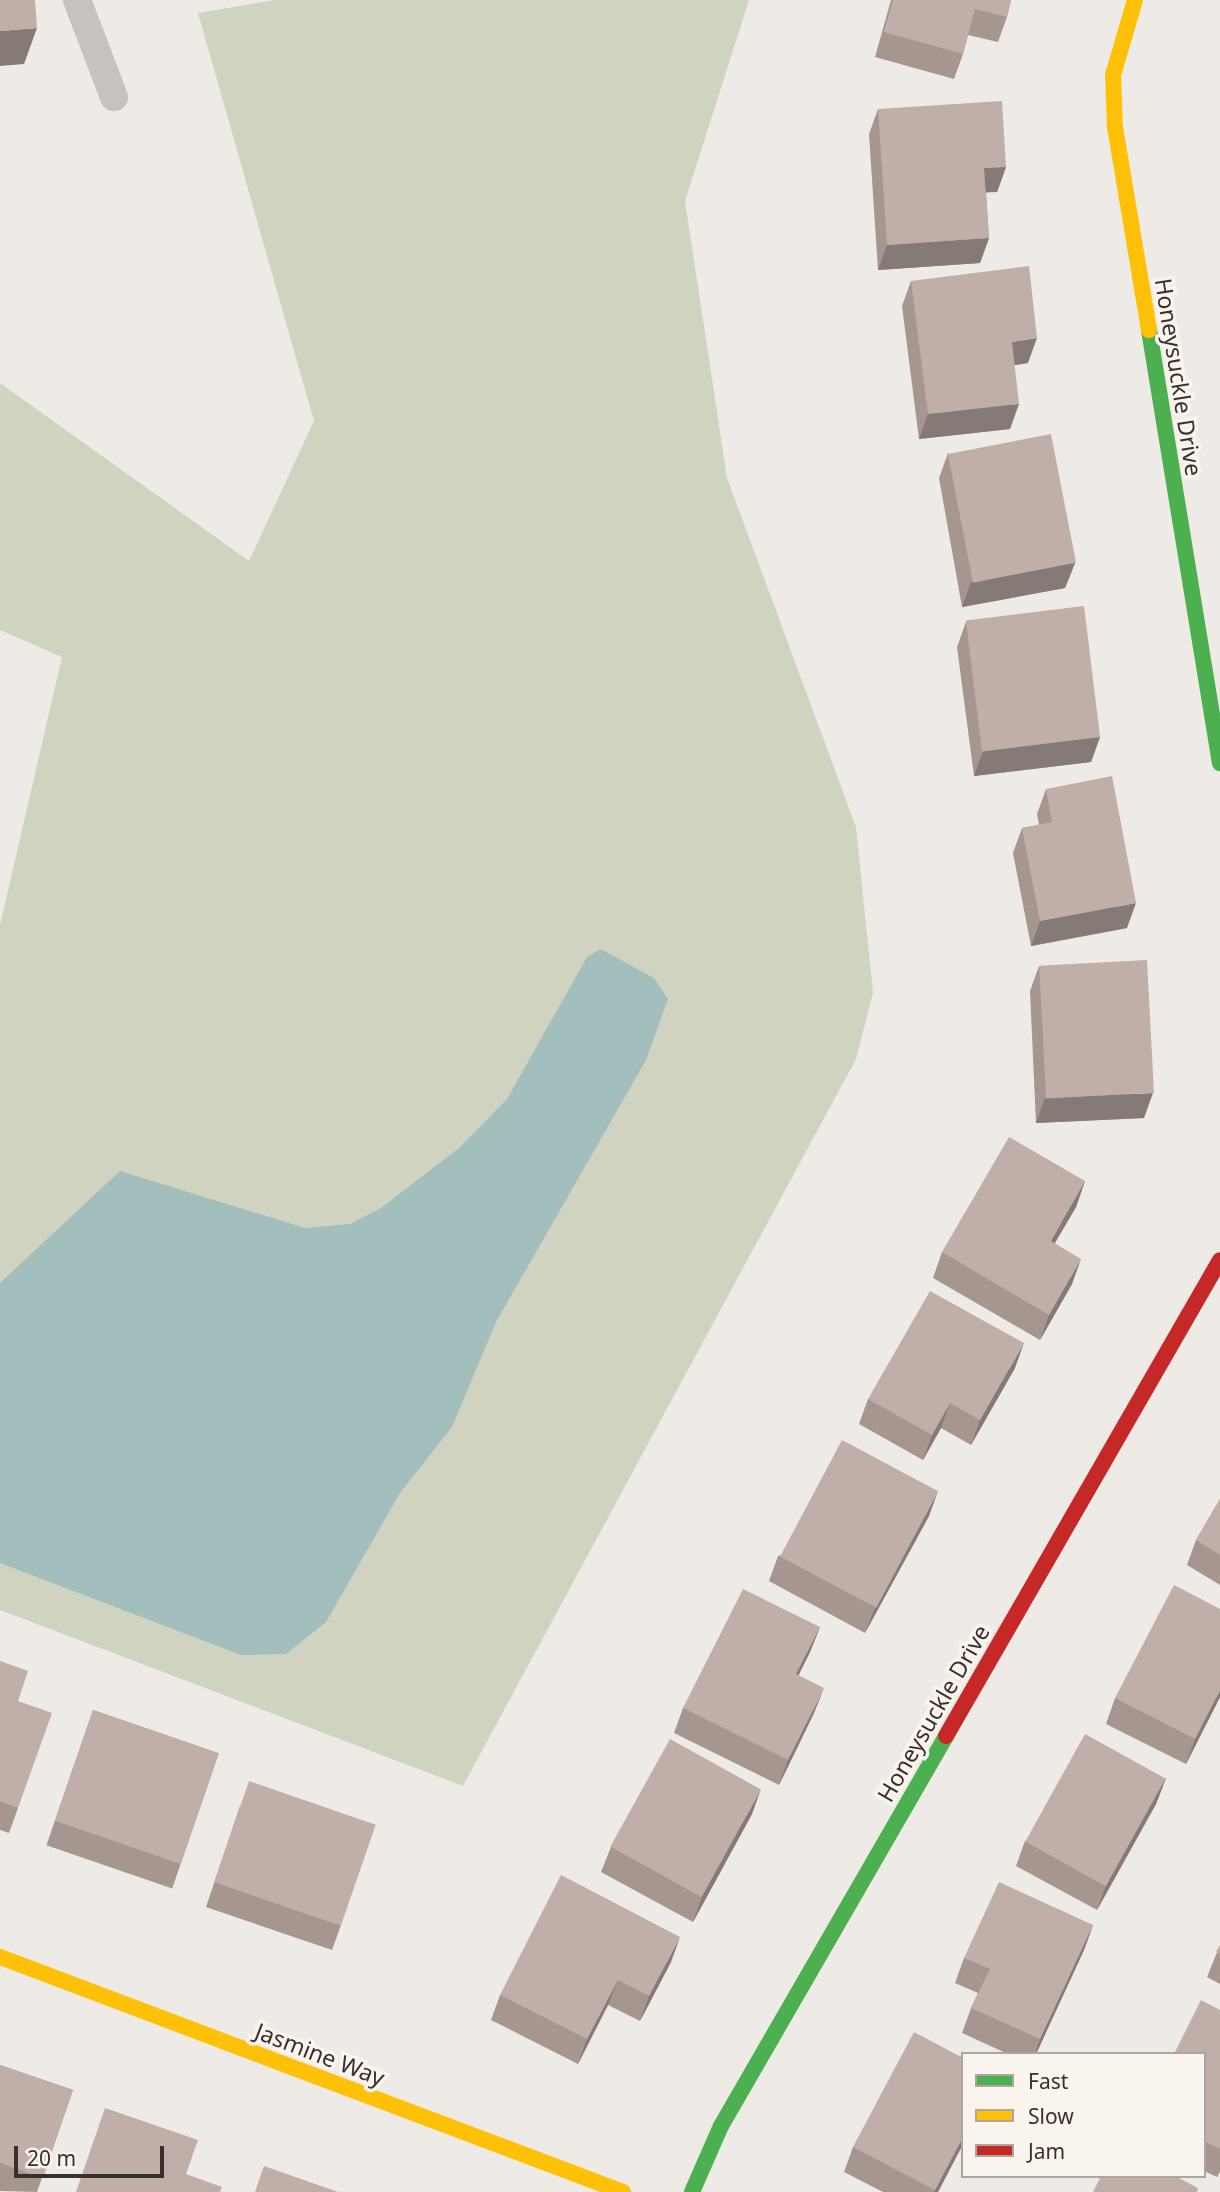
<!DOCTYPE html>
<style>
body{margin:0}
#map{position:relative;width:1220px;height:2192px;overflow:hidden;background:#eeeae5;font-family:"Noto Sans",sans-serif}
div>[style]{position:absolute}
.green>*{inset:0;background:#d0d3c0}
.water>*{inset:0;background:#a2bfbe}
.lane>*{height:28px;margin:-14px;padding:0 14px;transform-origin:14px;border-radius:14px;background:#c8c2be}
.fast>*{height:16px;margin:-8px;padding:0 8px;transform-origin:8px;border-radius:8px;background:#4caf50}
.slow>*{height:16px;margin:-8px;padding:0 8px;transform-origin:8px;border-radius:8px;background:#ffc107}
.jam>*{height:16px;margin:-8px;padding:0 8px;transform-origin:8px;border-radius:8px;background:#c62828}
.wall>*{inset:0;background:#a59690;transform-origin:0 0}
.shaded-wall>*{inset:0;background:#867a76}
.building>*{inset:0;background:#c0afa8;transform-origin:0 0}
span{translate:-50% -50%;white-space:nowrap;text-align:center;line-height:1.15;-webkit-text-stroke:7px #faf4ee;paint-order:stroke}
.street-label{font-size:23px;color:#392f2c}
.legend{position:absolute;left:961px;top:2052px;width:245px;height:126px;box-sizing:border-box;background:#faf4ee;border:2px solid #ada5a0;margin:0;padding:9px 12px;list-style:none;font-size:21px;color:#392f2c}
.legend li{display:flex;align-items:center;gap:14px;height:35px}
.legend b{width:35px;border:2px solid #ada5a0}
.scale{position:absolute;left:14px;top:2146px;width:150px;height:32px;box-sizing:border-box;border:4px solid #392f2c;border-top:0;padding-left:9px;font-size:21px;line-height:24px;white-space:nowrap;color:#392f2c;-webkit-text-stroke:5px #faf4ee;paint-order:stroke}
</style>
<div id="map">
<div class="green">
<div style="clip-path:polygon(275px 0,749px 0,685px 201px,727px 478px,856px 827px,873px 993px,856px 1059px,463px 1786px,0 1610px,0 925px,62px 657px,0 630px,0 383px,249px 561px,314px 421px,198px 13px)"></div>
</div>
<div class="water">
<div style="clip-path:polygon(601px 949px,654px 978px,668px 999px,646px 1060px,496px 1322px,452px 1427px,400px 1493px,326px 1622px,286px 1654px,241px 1655px,0 1563px,0 1283px,120px 1171px,305px 1228px,350px 1224px,381px 1208px,459px 1148px,507px 1099px,587px 957px)"></div>
</div>
<div class="lane">
<div style="left:77px;top:0;width:104px;rotate:69.1deg"></div>
</div>
<div class="fast">
<div style="left:1149px;top:330px;width:439px;rotate:80.7deg"></div>
<div style="left:692px;top:2192px;width:72px;rotate:-66.3deg"></div>
<div style="left:721px;top:2126px;width:450px;rotate:-60deg"></div>
</div>
<div class="slow">
<div style="left:1135px;top:0;width:78px;rotate:106.3deg"></div>
<div style="left:1113px;top:75px;width:52px;rotate:87.8deg"></div>
<div style="left:1115px;top:127px;width:206px;rotate:80.5deg"></div>
<div style="left:0;top:1957px;width:666px;rotate:20.67deg"></div>
</div>
<div class="jam">
<div style="left:946px;top:1736px;width:549px;rotate:-60.07deg"></div>
</div>
<div class="wall">
<div style="clip-path:polygon(891px 0,1011px 0,1007px 17px,998px 42px,968px 35px,963px 54px,954px 79px,875px 57px)"></div>
<div style="clip-path:polygon(878px 109px,1006px 167px,997px 192px,986px 192px,989px 238px,980px 263px,878px 270px,869px 134px)"></div>
<div style="clip-path:polygon(911px 281px,1028px 363px,1014px 365px,1010px 429px,919px 439px,902px 306px)"></div>
<div style="clip-path:polygon(948px 453px,1075px 563px,1065px 588px,962px 607px,939px 478px)"></div>
<div style="clip-path:polygon(966px 622px,1100px 737px,1091px 762px,974px 776px,957px 647px)"></div>
<div style="clip-path:polygon(1046px 789px,1127px 928px,1031px 946px,1013px 853px,1022px 828px,1039px 825px,1037px 814px)"></div>
<div style="clip-path:polygon(1039px 966px,1144px 1118px,1036px 1123px,1030px 991px)"></div>
<div style="clip-path:polygon(1085px 1181px,1076px 1207px,1055px 1243px,1072px 1284px,1040px 1340px,933px 1278px,942px 1252px)"></div>
<div style="clip-path:polygon(1015px 1368px,971px 1445px,941px 1428px,923px 1460px,859px 1424px,868px 1399px)"></div>
<div style="clip-path:polygon(1220px 1499px,1220px 1585px,1187px 1565px,1196px 1540px)"></div>
<div style="clip-path:polygon(929px 1516px,865px 1633px,769px 1581px,778px 1556px)"></div>
<div style="clip-path:polygon(820px 1627px,810px 1652px,798px 1675px,814px 1713px,779px 1785px,674px 1733px,683px 1708px)"></div>
<div style="clip-path:polygon(0 1661px,18px 1701px,18px 1808px,9px 1833px,0 1830px)"></div>
<div style="clip-path:polygon(1220px 1697px,1186px 1764px,1106px 1724px,1115px 1698px)"></div>
<div style="left:93px;top:1710px;width:133px;height:143px;rotate:19deg"></div>
<div style="clip-path:polygon(1166px 1778px,1156px 1804px,1097px 1910px,1016px 1866px,1025px 1841px)"></div>
<div style="clip-path:polygon(240px 1806px,341px 1925px,332px 1950px,206px 1907px)"></div>
<div style="clip-path:polygon(752px 1814px,693px 1922px,601px 1872px,611px 1847px)"></div>
<div style="clip-path:polygon(1093px 1925px,1084px 1950px,1036px 2054px,1008px 2054px,962px 2033px,971px 2008px,978px 1993px,955px 1983px,964px 1958px)"></div>
<div style="clip-path:polygon(1220px 1945px,1220px 1984px,1207px 1977px)"></div>
<div style="clip-path:polygon(671px 1962px,640px 2021px,608px 2005px,578px 2064px,491px 2020px,500px 1995px)"></div>
<div style="clip-path:polygon(1220px 2010px,1220px 2172px,1217px 2177px,1204px 2171px,1204px 2054px)"></div>
<div style="clip-path:polygon(0 2065px,73px 2090px,37px 2192px,0 2191px)"></div>
<div style="clip-path:polygon(963px 2144px,938px 2192px,883px 2192px,844px 2172px,853px 2147px)"></div>
</div>
<div class="shaded-wall">
<div style="clip-path:polygon(37px 28px,24px 64px,0 66px,0 31px)"></div>
<div style="clip-path:polygon(1006px 167px,997px 192px,975px 193px,984px 168px)"></div>
<div style="clip-path:polygon(989px 238px,980px 263px,878px 270px,887px 245px)"></div>
<div style="clip-path:polygon(1037px 338px,1028px 363px,1003px 367px,1012px 342px)"></div>
<div style="clip-path:polygon(1019px 404px,1010px 429px,919px 439px,928px 414px)"></div>
<div style="clip-path:polygon(1075px 563px,1065px 588px,962px 607px,971px 582px)"></div>
<div style="clip-path:polygon(1100px 737px,1091px 762px,974px 776px,983px 751px)"></div>
<div style="clip-path:polygon(1136px 903px,1127px 928px,1031px 946px,1040px 921px)"></div>
<div style="clip-path:polygon(1153px 1093px,1144px 1118px,1036px 1123px,1045px 1098px)"></div>
<div style="clip-path:polygon(1085px 1181px,1076px 1207px,1041px 1266px,1051px 1241px)"></div>
<div style="clip-path:polygon(1081px 1259px,1072px 1284px,1040px 1340px,1049px 1315px)"></div>
<div style="clip-path:polygon(1024px 1343px,1015px 1368px,971px 1445px,980px 1420px)"></div>
<div style="clip-path:polygon(950px 1403px,941px 1428px,923px 1460px,932px 1435px)"></div>
<div style="clip-path:polygon(938px 1491px,929px 1516px,865px 1633px,875px 1608px)"></div>
<div style="clip-path:polygon(820px 1627px,810px 1652px,787px 1699px,796px 1674px)"></div>
<div style="clip-path:polygon(824px 1688px,814px 1713px,779px 1785px,788px 1760px)"></div>
<div style="clip-path:polygon(1220px 1690px,1220px 1697px,1186px 1764px,1195px 1739px)"></div>
<div style="clip-path:polygon(1166px 1778px,1156px 1804px,1097px 1910px,1106px 1885px)"></div>
<div style="clip-path:polygon(761px 1789px,752px 1814px,693px 1922px,702px 1897px)"></div>
<div style="clip-path:polygon(1093px 1925px,1084px 1950px,1036px 2054px,1035px 2054px,1040px 2039px)"></div>
<div style="clip-path:polygon(680px 1937px,671px 1962px,640px 2021px,649px 1996px)"></div>
<div style="clip-path:polygon(618px 1980px,608px 2005px,578px 2064px,587px 2039px)"></div>
<div style="clip-path:polygon(963px 2137px,963px 2144px,938px 2192px,934px 2192px)"></div>
</div>
<div class="building">
<div style="clip-path:polygon(0 0,35px 0,37px 28px,0 31px)"></div>
<div style="clip-path:polygon(893px 0,1011px 0,1007px 17px,975px 9px,963px 54px,884px 32px)"></div>
<div style="clip-path:polygon(1002px 101px,1006px 167px,984px 168px,989px 238px,887px 245px,878px 109px)"></div>
<div style="clip-path:polygon(1029px 266px,1037px 338px,1012px 342px,1019px 404px,928px 414px,911px 281px)"></div>
<div style="left:1051px;top:434px;width:131px;height:105px;rotate:79deg"></div>
<div style="left:1084px;top:606px;width:132px;height:119px;rotate:83deg"></div>
<div style="clip-path:polygon(1112px 776px,1136px 903px,1040px 921px,1022px 828px,1052px 822px,1046px 789px)"></div>
<div style="left:1147px;top:960px;width:133px;height:108px;rotate:87deg"></div>
<div style="clip-path:polygon(1009px 1137px,1085px 1181px,1051px 1241px,1081px 1259px,1049px 1315px,942px 1252px)"></div>
<div style="clip-path:polygon(930px 1291px,1024px 1343px,980px 1420px,950px 1403px,932px 1435px,868px 1399px)"></div>
<div style="left:842px;top:1440px;width:109px;height:132px;rotate:28deg"></div>
<div style="clip-path:polygon(1220px 1499px,1220px 1555px,1196px 1540px)"></div>
<div style="clip-path:polygon(1174px 1585px,1220px 1609px,1220px 1690px,1195px 1739px,1115px 1698px)"></div>
<div style="clip-path:polygon(743px 1589px,820px 1627px,796px 1674px,824px 1688px,788px 1760px,683px 1708px)"></div>
<div style="clip-path:polygon(0 1661px,28px 1671px,18px 1701px,52px 1713px,18px 1808px,0 1801px)"></div>
<div style="left:93px;top:1710px;width:133px;height:117px;rotate:19deg"></div>
<div style="left:1085px;top:1734px;width:92px;height:123px;rotate:29deg"></div>
<div style="left:670px;top:1739px;width:104px;height:123px;rotate:29deg"></div>
<div style="left:249px;top:1781px;width:134px;height:107px;rotate:19deg"></div>
<div style="clip-path:polygon(561px 1875px,680px 1937px,649px 1996px,618px 1980px,587px 2039px,500px 1995px)"></div>
<div style="clip-path:polygon(999px 1882px,1093px 1925px,1040px 2039px,971px 2008px,990px 1969px,964px 1958px)"></div>
<div style="clip-path:polygon(1220px 1945px,1220px 1954px,1216px 1952px)"></div>
<div style="clip-path:polygon(1201px 2000px,1220px 2010px,1220px 2149px,1204px 2141px,1204px 2054px,1174px 2054px)"></div>
<div style="clip-path:polygon(914px 2032px,963px 2058px,963px 2137px,935px 2190px,853px 2147px)"></div>
<div style="clip-path:polygon(0 2065px,73px 2090px,43px 2178px,0 2163px)"></div>
<div style="clip-path:polygon(105px 2108px,198px 2140px,186px 2174px,222px 2187px,220px 2192px,76px 2192px)"></div>
<div style="clip-path:polygon(264px 2166px,338px 2192px,255px 2192px)"></div>
<div style="clip-path:polygon(1101px 2176px,1175px 2176px,1198px 2188px,1197px 2192px,1093px 2192px)"></div>
</div>
<div class="street-label">
<span style="left:1179px;top:377px;rotate:81deg">Honeysuckle Drive</span>
<span style="left:933px;top:1713px;rotate:-60deg">Honeysuckle Drive</span>
<span style="left:320px;top:2054px;rotate:21deg">Jasmine Way</span>
</div>
<ul class="legend">
<li><b style="height:9px;background:#4caf50"></b>Fast</li>
<li><b style="height:9px;background:#ffc107"></b>Slow</li>
<li><b style="height:9px;background:#c62828"></b>Jam</li>
</ul>
<div class="scale">20 m</div>
</div>
